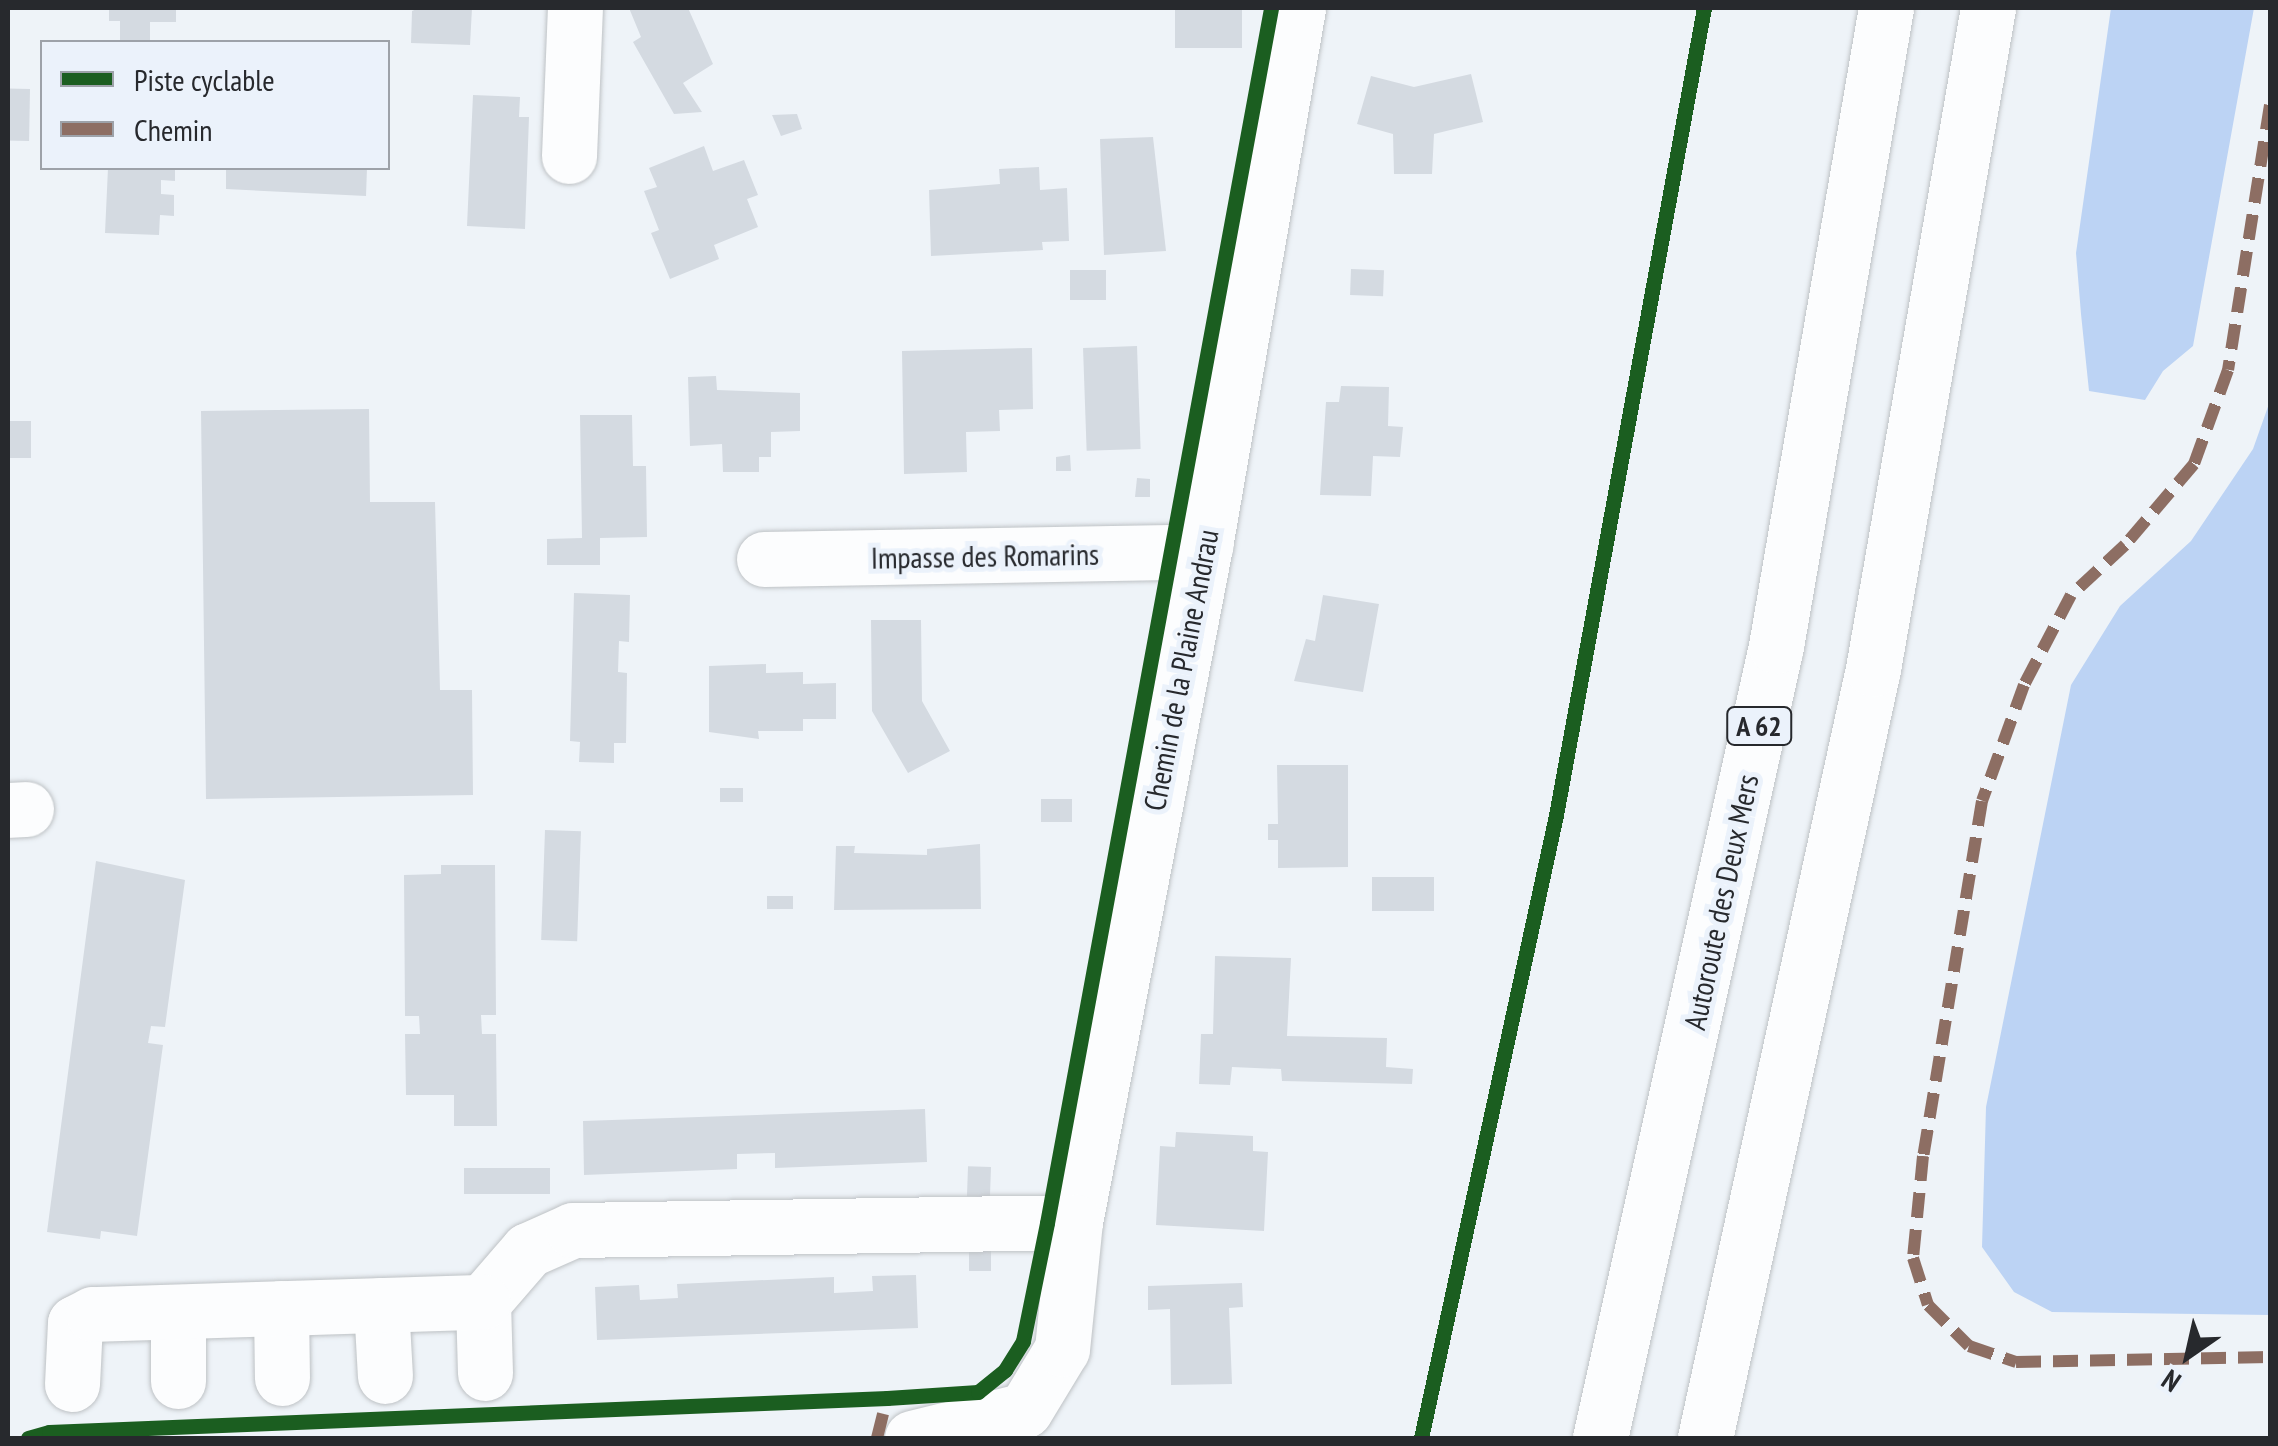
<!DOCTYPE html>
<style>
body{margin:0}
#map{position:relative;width:2278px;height:1446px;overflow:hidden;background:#eef3f8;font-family:"PT Sans Narrow",sans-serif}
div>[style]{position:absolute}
.water>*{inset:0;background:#bcd3f4}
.building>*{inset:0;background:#d4dae1;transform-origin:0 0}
.roads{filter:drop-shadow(0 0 2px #bec2c5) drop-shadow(0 0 2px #bec2c5)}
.minor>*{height:55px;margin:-27.5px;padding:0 27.5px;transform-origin:27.5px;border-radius:27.5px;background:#fcfdfe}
.highway>*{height:55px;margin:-27.5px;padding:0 27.5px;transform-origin:27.5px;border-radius:27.5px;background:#fcfdfe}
.quiet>*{height:12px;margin-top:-6px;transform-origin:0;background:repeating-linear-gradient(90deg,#8d6e63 0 25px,transparent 0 37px)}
.cycleway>*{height:15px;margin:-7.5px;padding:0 7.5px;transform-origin:7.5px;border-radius:7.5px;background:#1b5e20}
span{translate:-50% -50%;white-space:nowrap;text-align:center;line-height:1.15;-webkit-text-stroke:10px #ebf2fb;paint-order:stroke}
.shield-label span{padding:2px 8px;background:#ebf2fb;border:2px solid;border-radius:8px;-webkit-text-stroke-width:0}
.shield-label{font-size:28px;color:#27292d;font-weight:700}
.street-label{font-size:30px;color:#27292d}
.frame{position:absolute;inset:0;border:10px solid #27292d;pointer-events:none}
.legend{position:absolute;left:40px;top:40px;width:350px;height:130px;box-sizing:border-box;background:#ebf2fb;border:2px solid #9da2a9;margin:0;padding:12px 18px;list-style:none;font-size:30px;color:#27292d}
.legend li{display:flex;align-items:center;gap:20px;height:50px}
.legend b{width:50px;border:2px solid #9da2a9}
.north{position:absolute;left:2138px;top:1306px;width:100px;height:100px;-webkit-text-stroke:8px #ebf2fb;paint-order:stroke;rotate:214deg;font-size:28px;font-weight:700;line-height:40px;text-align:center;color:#27292d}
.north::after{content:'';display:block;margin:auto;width:35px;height:45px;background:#27292d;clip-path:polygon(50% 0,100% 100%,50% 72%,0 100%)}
</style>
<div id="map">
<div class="water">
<div style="clip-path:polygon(2111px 8px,2254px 8px,2193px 346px,2163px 371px,2145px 400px,2089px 391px,2081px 314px,2076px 253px)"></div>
<div style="clip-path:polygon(2270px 401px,2270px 1315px,2052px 1312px,2014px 1292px,1982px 1247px,1986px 1107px,2071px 685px,2120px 606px,2191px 541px,2253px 449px)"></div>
</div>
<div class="building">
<div style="clip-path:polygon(109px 8px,176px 8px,176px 22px,150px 22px,150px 42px,120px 42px,120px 21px,109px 21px)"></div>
<div style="clip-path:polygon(419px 8px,472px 8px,470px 45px,411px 43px,412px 11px)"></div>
<div style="clip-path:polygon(629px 8px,688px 8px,713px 64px,683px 83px,702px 112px,674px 114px,633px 42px,641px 37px)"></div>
<div style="left:1175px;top:8px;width:67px;height:40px"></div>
<div style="clip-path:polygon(1471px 74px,1483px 122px,1434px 134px,1432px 174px,1394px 174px,1393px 134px,1357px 124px,1371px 76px,1414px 87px)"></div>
<div style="left:30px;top:89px;width:52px;height:22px;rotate:91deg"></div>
<div style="clip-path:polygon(473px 95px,520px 97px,519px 117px,529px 117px,525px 229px,467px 226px)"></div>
<div style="clip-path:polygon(797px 114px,802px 129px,781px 136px,772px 115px)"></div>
<div style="clip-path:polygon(1153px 137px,1166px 251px,1104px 255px,1100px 139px)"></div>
<div style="clip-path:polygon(704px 146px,713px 171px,744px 160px,758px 195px,747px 199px,758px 227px,714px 245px,719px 259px,670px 279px,651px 233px,659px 230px,644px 191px,657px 187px,649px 168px)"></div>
<div style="clip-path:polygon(1039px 167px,1040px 190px,1067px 188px,1069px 241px,1042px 242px,1043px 250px,931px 256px,929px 190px,1000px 184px,999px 169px)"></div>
<div style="clip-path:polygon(108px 168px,175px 168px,175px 181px,161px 180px,161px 194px,174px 195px,174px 216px,160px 215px,159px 235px,105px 233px)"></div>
<div style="clip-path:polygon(226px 168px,367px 168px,366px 196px,226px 189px)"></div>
<div style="left:1351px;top:269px;width:33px;height:26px;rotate:2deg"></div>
<div style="left:1106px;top:270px;width:30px;height:36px;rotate:90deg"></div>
<div style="left:1137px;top:346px;width:103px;height:54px;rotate:88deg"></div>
<div style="clip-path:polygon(1032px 348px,1033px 409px,999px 410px,1000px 431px,966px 432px,967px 472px,904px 474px,902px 351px)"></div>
<div style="clip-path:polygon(716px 376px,717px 390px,800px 393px,800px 431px,771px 432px,771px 457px,759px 457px,759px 472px,723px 472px,722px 444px,690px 446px,688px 377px)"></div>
<div style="clip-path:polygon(1341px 386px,1389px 387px,1388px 426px,1403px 427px,1400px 457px,1373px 456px,1371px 496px,1320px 495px,1326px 402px,1339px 402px)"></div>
<div style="clip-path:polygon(369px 409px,370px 502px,435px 502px,440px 690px,472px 690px,473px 795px,206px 799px,201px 411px)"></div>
<div style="clip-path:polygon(580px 415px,632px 415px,633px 466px,646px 466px,647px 537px,600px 538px,600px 565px,547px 565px,547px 539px,582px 538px)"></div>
<div style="left:8px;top:421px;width:23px;height:37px"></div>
<div style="clip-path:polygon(1070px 455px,1071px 471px,1056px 471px,1056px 457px)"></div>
<div style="clip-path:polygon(1137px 478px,1150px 479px,1150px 497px,1135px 497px)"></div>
<div style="clip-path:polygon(574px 593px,630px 595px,629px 642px,619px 641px,618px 672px,627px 673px,626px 743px,614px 743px,614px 763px,579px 762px,580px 742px,570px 741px)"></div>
<div style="clip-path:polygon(1323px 595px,1379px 604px,1363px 692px,1294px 681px,1306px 639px,1315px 641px)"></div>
<div style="clip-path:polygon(871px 620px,921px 620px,922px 701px,950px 751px,908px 773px,872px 711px)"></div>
<div style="clip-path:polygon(766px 664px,766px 673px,803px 672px,803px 684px,836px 683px,836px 719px,803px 719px,803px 731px,758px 731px,759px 739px,709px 732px,709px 666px)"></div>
<div style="clip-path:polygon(1277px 765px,1348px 765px,1348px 867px,1278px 868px,1278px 840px,1268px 840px,1268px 824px,1278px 824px)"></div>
<div style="left:743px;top:788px;width:14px;height:23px;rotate:90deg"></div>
<div style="left:1041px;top:799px;width:31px;height:23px"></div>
<div style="left:545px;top:830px;width:36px;height:110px;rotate:2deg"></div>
<div style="clip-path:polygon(980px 844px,981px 909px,834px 910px,836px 846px,855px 846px,854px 853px,927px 855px,927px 849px)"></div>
<div style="clip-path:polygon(96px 861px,185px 880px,165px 1027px,151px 1026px,148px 1043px,163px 1045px,137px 1236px,101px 1231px,100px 1239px,47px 1232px)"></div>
<div style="clip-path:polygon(441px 865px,495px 865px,496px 1015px,481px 1015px,482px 1034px,496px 1034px,497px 1126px,454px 1126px,454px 1095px,406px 1095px,405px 1034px,420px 1034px,419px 1016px,405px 1016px,404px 875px,441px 874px)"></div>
<div style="left:1372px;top:877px;width:62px;height:34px"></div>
<div style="left:767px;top:896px;width:26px;height:13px"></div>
<div style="clip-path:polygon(1215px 956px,1291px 958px,1287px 1036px,1387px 1038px,1386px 1067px,1413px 1069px,1412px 1084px,1282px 1081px,1281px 1069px,1232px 1067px,1230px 1085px,1199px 1084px,1201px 1034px,1213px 1034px)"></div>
<div style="clip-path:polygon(925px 1109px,927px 1162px,775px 1168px,775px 1153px,737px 1154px,737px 1169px,584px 1175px,583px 1121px)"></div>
<div style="clip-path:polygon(1176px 1132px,1253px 1136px,1253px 1151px,1268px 1152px,1264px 1231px,1156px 1225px,1160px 1146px,1175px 1147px)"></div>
<div style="left:991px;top:1167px;width:30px;height:23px;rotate:92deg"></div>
<div style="left:464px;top:1168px;width:86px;height:26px"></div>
<div style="left:969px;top:1242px;width:22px;height:29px"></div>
<div style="clip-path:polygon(916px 1275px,918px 1328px,597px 1340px,595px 1287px,639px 1285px,640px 1300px,678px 1298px,677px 1284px,834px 1277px,834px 1293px,873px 1291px,872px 1276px)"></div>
<div style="clip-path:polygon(1242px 1283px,1243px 1307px,1229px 1308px,1232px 1384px,1171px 1385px,1170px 1309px,1148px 1310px,1148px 1286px)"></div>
</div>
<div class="roads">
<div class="minor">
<div style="left:569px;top:156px;width:148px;rotate:-87.7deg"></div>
<div style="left:764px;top:559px;width:406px;rotate:-1deg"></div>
<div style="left:1170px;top:552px;width:36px;rotate:-10deg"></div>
<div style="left:8px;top:810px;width:18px;rotate:-3deg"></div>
<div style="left:381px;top:1305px;width:71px;rotate:86.8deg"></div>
<div style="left:281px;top:1308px;width:70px;rotate:89.2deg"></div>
<div style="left:485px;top:1373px;width:71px;rotate:-91.6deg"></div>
<div style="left:483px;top:1302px;width:69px;rotate:-49.1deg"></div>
<div style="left:528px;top:1250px;width:49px;rotate:-24deg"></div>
<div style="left:573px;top:1230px;width:502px;rotate:-0.91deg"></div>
<div style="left:1075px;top:1222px;width:688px;rotate:-79.11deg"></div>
<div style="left:1205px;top:546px;width:546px;rotate:-80.19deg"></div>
<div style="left:178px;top:1381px;width:69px;rotate:-90deg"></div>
<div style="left:72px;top:1384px;width:61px;rotate:-87.2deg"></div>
<div style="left:75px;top:1323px;width:20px;rotate:-27deg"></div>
<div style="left:93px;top:1314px;width:390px;rotate:-1.8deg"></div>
<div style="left:912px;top:1438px;width:116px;rotate:-13.9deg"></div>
<div style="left:1025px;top:1410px;width:71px;rotate:-58.8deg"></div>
<div style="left:1062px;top:1349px;width:128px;rotate:-84.2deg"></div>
</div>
<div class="highway">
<div style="left:1600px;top:1438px;width:811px;rotate:-77.47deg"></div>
<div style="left:1776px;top:646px;width:647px;rotate:-80.22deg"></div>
<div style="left:1705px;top:1438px;width:787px;rotate:-77.68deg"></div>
<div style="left:1873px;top:669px;width:671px;rotate:-80.13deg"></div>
</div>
</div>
<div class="quiet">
<div style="left:2270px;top:105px;width:268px;rotate:99deg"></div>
<div style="left:2228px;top:370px;width:100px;rotate:109.9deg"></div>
<div style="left:2194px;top:464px;width:106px;rotate:130.4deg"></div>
<div style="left:2125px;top:545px;width:74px;rotate:137.2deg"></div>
<div style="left:2071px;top:595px;width:102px;rotate:117.6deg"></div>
<div style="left:2024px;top:685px;width:123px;rotate:109.9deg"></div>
<div style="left:1982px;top:801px;width:360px;rotate:99.4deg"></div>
<div style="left:1923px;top:1156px;width:102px;rotate:95.6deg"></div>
<div style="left:1913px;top:1258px;width:49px;rotate:72.3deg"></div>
<div style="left:1928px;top:1305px;width:58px;rotate:45deg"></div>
<div style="left:1969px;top:1346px;width:50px;rotate:18.8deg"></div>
<div style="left:2016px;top:1362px;width:254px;rotate:-1.1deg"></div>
<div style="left:877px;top:1438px;width:41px;rotate:-76deg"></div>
</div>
<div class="cycleway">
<div style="left:28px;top:1438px;width:22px;rotate:-16deg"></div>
<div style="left:49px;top:1432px;width:839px;rotate:-2.32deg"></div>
<div style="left:887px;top:1398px;width:91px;rotate:-3.8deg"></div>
<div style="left:978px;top:1392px;width:35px;rotate:-39deg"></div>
<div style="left:1005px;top:1370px;width:34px;rotate:-58deg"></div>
<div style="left:1023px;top:1341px;width:120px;rotate:-78.5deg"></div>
<div style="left:1047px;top:1223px;width:1235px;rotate:-79.55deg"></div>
<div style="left:1421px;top:1438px;width:637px;rotate:-77.77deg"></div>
<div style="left:1556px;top:815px;width:820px;rotate:-79.61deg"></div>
</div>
<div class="shield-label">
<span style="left:1759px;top:726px">A 62</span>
</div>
<div class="street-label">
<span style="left:985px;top:556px;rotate:-1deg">Impasse des Romarins</span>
<span style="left:1181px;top:670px;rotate:-79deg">Chemin de la Plaine Andrau</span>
<span style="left:1721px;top:902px;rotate:-78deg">Autoroute des Deux Mers</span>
</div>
<div class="frame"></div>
<ul class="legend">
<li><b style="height:12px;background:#1b5e20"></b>Piste cyclable</li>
<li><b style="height:12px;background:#8d6e63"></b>Chemin</li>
</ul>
<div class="north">N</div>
</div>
